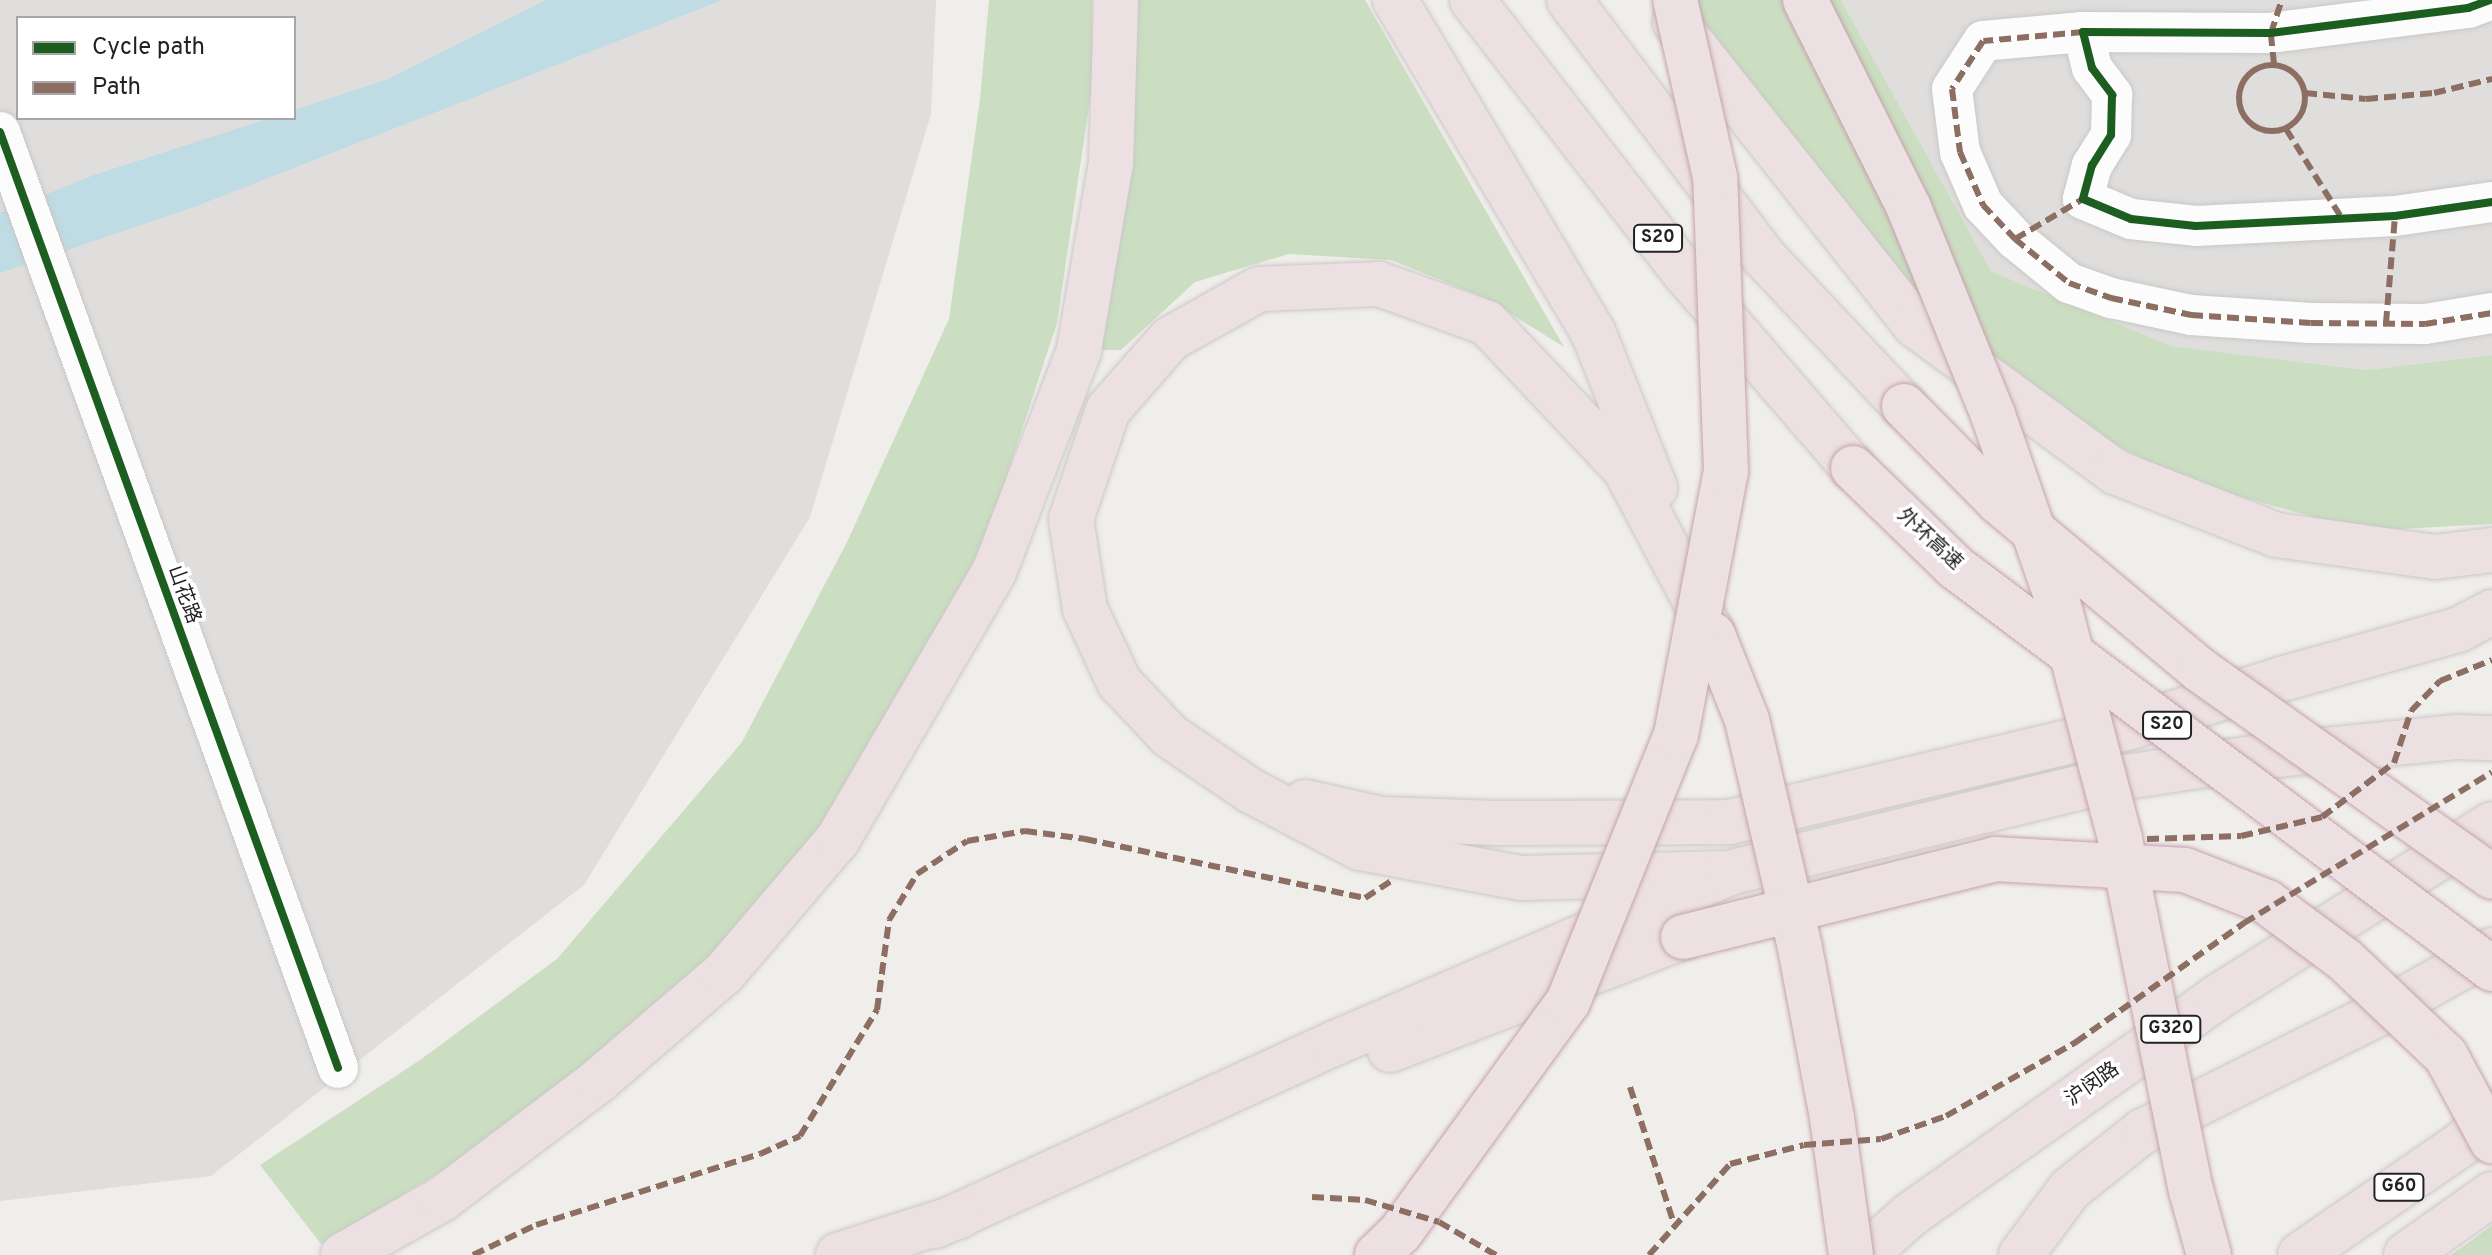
<!DOCTYPE html>
<meta charset="utf-8">
<style>
body{margin:0}
#map{position:relative;width:2492px;height:1255px;overflow:hidden;background:#f0eeeb;font-family:Overpass,"Noto Sans SC",sans-serif}
div>[style]{position:absolute}
.residential>*{inset:0;background:#dfdedc}
.forest>*{inset:0;background:#cbdec1}
.water>*{inset:0;background:#bfdbe3}
.roads{filter:drop-shadow(0 0 2px #c9c8c7) drop-shadow(0 0 2px #c9c8c7)}
.minor>*{height:40px;margin:-20px;padding:0 20px;transform-origin:20px;border-radius:20px;background:#fdfcfc}
.highway>*{height:44px;margin:-22px;padding:0 22px;transform-origin:22px;border-radius:22px;background:#ece0e2}
.bridges{filter:drop-shadow(0 0 2px #c5a2ac) drop-shadow(0 0 2px #c5a2ac)}
.highway-bridge>*{height:44px;margin:-22px;padding:0 22px;transform-origin:22px;border-radius:22px;background:#ece0e2}
.quiet>*{height:6px;margin-top:-3px;transform-origin:0;background:repeating-linear-gradient(90deg,#8d6e63 0 12px,transparent 0 18px)}
.quiet>.ring{margin:-3px;padding:0;box-sizing:content-box;background:none;border:6px solid #8d6e63;border-radius:50%}
.cycleway>*{height:8px;margin:-4px;padding:0 4px;transform-origin:4px;border-radius:4px;background:#1b5e20}
span{translate:-50% -50%;white-space:nowrap;text-align:center;line-height:1.15;-webkit-text-stroke:7px #fff;paint-order:stroke}
.shield-label span{padding:2px 6px;background:#fff;border:2px solid;border-radius:6px;-webkit-text-stroke-width:0}
.shield-label{font-size:18px;color:#222;font-weight:700}
.street-label{font-size:20px;color:#222}
.legend{position:absolute;left:16px;top:16px;width:280px;height:104px;box-sizing:border-box;background:#fff;border:2px solid #a7a7a7;margin:0;padding:10px 14px;list-style:none;font-size:24px;color:#222}
.legend li{display:flex;align-items:center;gap:16px;height:40px}
.legend b{width:40px;border:2px solid #a7a7a7}
</style>
<div id="map">
<div class="residential">
<div style="clip-path:polygon(evenodd,0 0,936px 0,931px 114px,810px 517px,584px 885px,211px 1176px,0 1201px,0 0,18px 18px,294px 18px,294px 118px,18px 118px,18px 18px)"></div>
<div style="clip-path:polygon(1841px 0,2492px 0,2492px 355px,2366px 370px,2171px 346px,1991px 271px)"></div>
</div>
<div class="forest">
<div style="clip-path:polygon(989px 0,1092px 0,1093px 79px,1057px 323px,987px 536px,904px 697px,809px 847px,676px 1000px,521px 1123px,321px 1244px,260px 1165px,420px 1060px,557px 959px,742px 742px,847px 542px,949px 319px,980px 99px)"></div>
<div style="clip-path:polygon(1138px 0,1365px 0,1564px 347px,1485px 298px,1391px 260px,1289px 254px,1195px 282px,1121px 350px,1093px 350px,1133px 156px)"></div>
<div style="clip-path:polygon(1677px 0,1841px 0,1991px 271px,2171px 346px,2366px 370px,2492px 355px,2492px 524px,2363px 531px,2189px 482px,2064px 419px,1888px 271px)"></div>
<div style="clip-path:polygon(2492px 1225px,2492px 1255px,2450px 1255px,2464px 1246px)"></div>
</div>
<div class="water">
<div style="clip-path:polygon(546px 0,722px 0,194px 207px,0 273px,0 213px,94px 175px,270px 118px,294px 118px,294px 110px,386px 80px)"></div>
</div>
<div class="roads">
<div class="minor">
<div style="left:2490px;top:0;width:23px;rotate:160deg"></div>
<div style="left:2468px;top:8px;width:199px;rotate:172.8deg"></div>
<div style="left:2271px;top:33px;width:188px;rotate:-179.7deg"></div>
<div style="left:2083px;top:32px;width:37px;rotate:76deg"></div>
<div style="left:2092px;top:68px;width:34px;rotate:53deg"></div>
<div style="left:2112px;top:95px;width:40px;rotate:91.4deg"></div>
<div style="left:2111px;top:135px;width:36px;rotate:122deg"></div>
<div style="left:2092px;top:165px;width:35px;rotate:105deg"></div>
<div style="left:2083px;top:199px;width:52px;rotate:22.6deg"></div>
<div style="left:2131px;top:219px;width:65px;rotate:6.1deg"></div>
<div style="left:2196px;top:226px;width:199px;rotate:-2.9deg"></div>
<div style="left:2395px;top:216px;width:98px;rotate:-8.2deg"></div>
<div style="left:2083px;top:32px;width:100px;rotate:174.9deg"></div>
<div style="left:1983px;top:41px;width:57px;rotate:122.9deg"></div>
<div style="left:1952px;top:89px;width:64px;rotate:82.8deg"></div>
<div style="left:1960px;top:152px;width:58px;rotate:66.5deg"></div>
<div style="left:1983px;top:205px;width:47px;rotate:46.7deg"></div>
<div style="left:2015px;top:239px;width:70px;rotate:39.2deg"></div>
<div style="left:2069px;top:283px;width:45px;rotate:19.7deg"></div>
<div style="left:2111px;top:298px;width:82px;rotate:12deg"></div>
<div style="left:2191px;top:315px;width:120px;rotate:3.8deg"></div>
<div style="left:2311px;top:323px;width:114px;rotate:0.5deg"></div>
<div style="left:2425px;top:324px;width:68px;rotate:-9.3deg"></div>
<div style="left:0;top:132px;width:995px;rotate:70.14deg"></div>
</div>
<div class="highway">
<div style="left:1395px;top:0;width:387px;rotate:59.2deg"></div>
<div style="left:1593px;top:332px;width:168px;rotate:68.3deg"></div>
<div style="left:1472px;top:0;width:345px;rotate:52.1deg"></div>
<div style="left:1684px;top:272px;width:259px;rotate:49.2deg"></div>
<div style="left:1569px;top:0;width:321px;rotate:52.8deg"></div>
<div style="left:1763px;top:256px;width:206px;rotate:46.8deg"></div>
<div style="left:1675px;top:22px;width:387px;rotate:51.6deg"></div>
<div style="left:1915px;top:325px;width:248px;rotate:36.3deg"></div>
<div style="left:2115px;top:472px;width:174px;rotate:21.3deg"></div>
<div style="left:2277px;top:535px;width:160px;rotate:7.9deg"></div>
<div style="left:2435px;top:557px;width:57px;rotate:-7deg"></div>
<div style="left:1712px;top:633px;width:186px;rotate:-117.9deg"></div>
<div style="left:1625px;top:469px;width:201px;rotate:-133.4deg"></div>
<div style="left:1487px;top:323px;width:115px;rotate:-160.1deg"></div>
<div style="left:1379px;top:284px;width:120px;rotate:177.6deg"></div>
<div style="left:1259px;top:289px;width:102px;rotate:150.7deg"></div>
<div style="left:1170px;top:339px;width:94px;rotate:131.1deg"></div>
<div style="left:1108px;top:410px;width:115px;rotate:108.7deg"></div>
<div style="left:1071px;top:519px;width:91px;rotate:81.2deg"></div>
<div style="left:1085px;top:609px;width:81px;rotate:65deg"></div>
<div style="left:1119px;top:682px;width:74px;rotate:46.6deg"></div>
<div style="left:1170px;top:736px;width:98px;rotate:34.2deg"></div>
<div style="left:1251px;top:791px;width:123px;rotate:27.6deg"></div>
<div style="left:1360px;top:848px;width:164px;rotate:10.6deg"></div>
<div style="left:1521px;top:878px;width:208px;rotate:-1.4deg"></div>
<div style="left:1305px;top:802px;width:78px;rotate:12.6deg"></div>
<div style="left:1381px;top:819px;width:115px;rotate:2deg"></div>
<div style="left:1496px;top:823px;width:233px;rotate:-0.2deg"></div>
<div style="left:1729px;top:822px;width:412px;rotate:-13.3deg"></div>
<div style="left:2130px;top:727px;width:159px;rotate:-17.5deg"></div>
<div style="left:2282px;top:679px;width:183px;rotate:-15.6deg"></div>
<div style="left:2458px;top:630px;width:38px;rotate:-28deg"></div>
<div style="left:1390px;top:1050px;width:314px;rotate:-21.1deg"></div>
<div style="left:935px;top:1226px;width:440px;rotate:-24.6deg"></div>
<div style="left:1335px;top:1043px;width:429px;rotate:-23.3deg"></div>
<div style="left:1729px;top:873px;width:401px;rotate:-13.7deg"></div>
<div style="left:2119px;top:778px;width:149px;rotate:-8.5deg"></div>
<div style="left:2266px;top:756px;width:192px;rotate:-5.7deg"></div>
<div style="left:2457px;top:737px;width:35px;rotate:2deg"></div>
<div style="left:343px;top:1255px;width:114px;rotate:-29.5deg"></div>
<div style="left:442px;top:1199px;width:196px;rotate:-37.1deg"></div>
<div style="left:598px;top:1081px;width:166px;rotate:-40.6deg"></div>
<div style="left:724px;top:973px;width:176px;rotate:-49.6deg"></div>
<div style="left:838px;top:839px;width:309px;rotate:-59.7deg"></div>
<div style="left:994px;top:572px;width:238px;rotate:-69deg"></div>
<div style="left:1079px;top:350px;width:191px;rotate:-80.3deg"></div>
<div style="left:1111px;top:162px;width:162px;rotate:-88.2deg"></div>
<div style="left:838px;top:1255px;width:128px;rotate:-17.7deg"></div>
<div style="left:1865px;top:1255px;width:60px;rotate:-41.6deg"></div>
<div style="left:1910px;top:1215px;width:375px;rotate:-35.3deg"></div>
<div style="left:2216px;top:998px;width:326px;rotate:-32.2deg"></div>
<div style="left:2021px;top:1255px;width:82px;rotate:-53.4deg"></div>
<div style="left:2070px;top:1189px;width:93px;rotate:-38.5deg"></div>
<div style="left:2143px;top:1131px;width:260px;rotate:-26.5deg"></div>
<div style="left:2376px;top:1015px;width:133px;rotate:-29.3deg"></div>
<div style="left:2300px;top:1255px;width:198px;rotate:-34.5deg"></div>
<div style="left:2463px;top:1143px;width:42px;rotate:-46deg"></div>
<div style="left:2406px;top:1255px;width:105px;rotate:-35.3deg"></div>
</div>
</div>
<div class="bridges">
<div class="highway-bridge">
<div style="left:1805px;top:0;width:233px;rotate:63.4deg"></div>
<div style="left:1909px;top:208px;width:223px;rotate:67.9deg"></div>
<div style="left:1993px;top:415px;width:198px;rotate:70.8deg"></div>
<div style="left:2058px;top:602px;width:245px;rotate:75.3deg"></div>
<div style="left:2120px;top:839px;width:358px;rotate:78.6deg"></div>
<div style="left:2191px;top:1190px;width:67px;rotate:74.5deg"></div>
<div style="left:1904px;top:406px;width:135px;rotate:45.3deg"></div>
<div style="left:1999px;top:502px;width:262px;rotate:39.9deg"></div>
<div style="left:2200px;top:670px;width:358px;rotate:35.3deg"></div>
<div style="left:1853px;top:468px;width:142px;rotate:44.1deg"></div>
<div style="left:1955px;top:567px;width:671px;rotate:36.82deg"></div>
<div style="left:1713px;top:635px;width:92px;rotate:68.2deg"></div>
<div style="left:1747px;top:720px;width:234px;rotate:76.9deg"></div>
<div style="left:1800px;top:948px;width:173px;rotate:79.3deg"></div>
<div style="left:1832px;top:1118px;width:138px;rotate:82.1deg"></div>
<div style="left:1683px;top:937px;width:322px;rotate:-14deg"></div>
<div style="left:1995px;top:859px;width:190px;rotate:3.3deg"></div>
<div style="left:2185px;top:870px;width:88px;rotate:21.3deg"></div>
<div style="left:2267px;top:902px;width:97px;rotate:36.6deg"></div>
<div style="left:2345px;top:960px;width:139px;rotate:43.5deg"></div>
<div style="left:2446px;top:1056px;width:97px;rotate:61.6deg"></div>
<div style="left:1377px;top:1255px;width:32px;rotate:-44deg"></div>
<div style="left:1400px;top:1233px;width:286px;rotate:-54deg"></div>
<div style="left:1568px;top:1002px;width:288px;rotate:-68deg"></div>
<div style="left:1676px;top:735px;width:269px;rotate:-79.3deg"></div>
<div style="left:1726px;top:471px;width:294px;rotate:-92.1deg"></div>
<div style="left:1715px;top:177px;width:181px;rotate:-102.7deg"></div>
</div>
</div>
<div class="quiet">
<div style="left:2083px;top:32px;width:100px;rotate:174.9deg"></div>
<div style="left:1983px;top:41px;width:57px;rotate:122.9deg"></div>
<div style="left:1952px;top:89px;width:64px;rotate:82.8deg"></div>
<div style="left:1960px;top:152px;width:58px;rotate:66.5deg"></div>
<div style="left:1983px;top:205px;width:47px;rotate:46.7deg"></div>
<div style="left:2015px;top:239px;width:70px;rotate:39.2deg"></div>
<div style="left:2069px;top:283px;width:45px;rotate:19.7deg"></div>
<div style="left:2111px;top:298px;width:82px;rotate:12deg"></div>
<div style="left:2191px;top:315px;width:120px;rotate:3.8deg"></div>
<div style="left:2311px;top:323px;width:114px;rotate:0.5deg"></div>
<div style="left:2425px;top:324px;width:68px;rotate:-9.3deg"></div>
<div style="left:2274px;top:64px;width:31px;rotate:-96deg"></div>
<div style="left:2271px;top:33px;width:35px;rotate:-72deg"></div>
<div class="ring" style="left:2239px;top:65px;width:60px;height:60px"></div>
<div style="left:2305px;top:93px;width:61px;rotate:5.6deg"></div>
<div style="left:2366px;top:99px;width:68px;rotate:-5deg"></div>
<div style="left:2434px;top:93px;width:60px;rotate:-13.6deg"></div>
<div style="left:2286px;top:129px;width:104px;rotate:58deg"></div>
<div style="left:2015px;top:239px;width:79px;rotate:-30.5deg"></div>
<div style="left:2386px;top:323px;width:107px;rotate:-85.2deg"></div>
<div style="left:2147px;top:839px;width:94px;rotate:-1.8deg"></div>
<div style="left:2241px;top:836px;width:83px;rotate:-13.2deg"></div>
<div style="left:2322px;top:817px;width:90px;rotate:-36.9deg"></div>
<div style="left:2394px;top:763px;width:55px;rotate:-71.9deg"></div>
<div style="left:2411px;top:711px;width:42px;rotate:-46deg"></div>
<div style="left:2440px;top:681px;width:56px;rotate:-22deg"></div>
<div style="left:1630px;top:1087px;width:144px;rotate:72.2deg"></div>
<div style="left:1312px;top:1197px;width:53px;rotate:3.2deg"></div>
<div style="left:1365px;top:1200px;width:77px;rotate:16.6deg"></div>
<div style="left:1439px;top:1222px;width:66px;rotate:30.1deg"></div>
<div style="left:473px;top:1255px;width:70px;rotate:-25.5deg"></div>
<div style="left:536px;top:1225px;width:235px;rotate:-17.6deg"></div>
<div style="left:760px;top:1154px;width:44px;rotate:-24.2deg"></div>
<div style="left:800px;top:1136px;width:148px;rotate:-58.6deg"></div>
<div style="left:877px;top:1010px;width:91px;rotate:-82.4deg"></div>
<div style="left:889px;top:920px;width:54px;rotate:-58.7deg"></div>
<div style="left:917px;top:874px;width:60px;rotate:-33.4deg"></div>
<div style="left:967px;top:841px;width:59px;rotate:-9.8deg"></div>
<div style="left:1025px;top:831px;width:61px;rotate:7.6deg"></div>
<div style="left:1085px;top:839px;width:286px;rotate:11.9deg"></div>
<div style="left:1365px;top:898px;width:33px;rotate:-33deg"></div>
<div style="left:1649px;top:1255px;width:122px;rotate:-48.3deg"></div>
<div style="left:1730px;top:1164px;width:76px;rotate:-14.4deg"></div>
<div style="left:1804px;top:1145px;width:77px;rotate:-4.5deg"></div>
<div style="left:1881px;top:1139px;width:69px;rotate:-19.5deg"></div>
<div style="left:1946px;top:1116px;width:150px;rotate:-29.6deg"></div>
<div style="left:2076px;top:1042px;width:206px;rotate:-35.3deg"></div>
<div style="left:2244px;top:923px;width:290px;rotate:-31.3deg"></div>
</div>
<div class="cycleway">
<div style="left:2490px;top:0;width:23px;rotate:160deg"></div>
<div style="left:2468px;top:8px;width:199px;rotate:172.8deg"></div>
<div style="left:2271px;top:33px;width:188px;rotate:-179.7deg"></div>
<div style="left:2083px;top:32px;width:37px;rotate:76deg"></div>
<div style="left:2092px;top:68px;width:34px;rotate:53deg"></div>
<div style="left:2112px;top:95px;width:40px;rotate:91.4deg"></div>
<div style="left:2111px;top:135px;width:36px;rotate:122deg"></div>
<div style="left:2092px;top:165px;width:35px;rotate:105deg"></div>
<div style="left:2083px;top:199px;width:52px;rotate:22.6deg"></div>
<div style="left:2131px;top:219px;width:65px;rotate:6.1deg"></div>
<div style="left:2196px;top:226px;width:199px;rotate:-2.9deg"></div>
<div style="left:2395px;top:216px;width:98px;rotate:-8.2deg"></div>
<div style="left:0;top:132px;width:995px;rotate:70.14deg"></div>
</div>
<div class="shield-label">
<span style="left:1658px;top:238px">S20</span>
<span style="left:2167px;top:725px">S20</span>
<span style="left:2171px;top:1029px">G320</span>
<span style="left:2399px;top:1187px">G60</span>
</div>
<div class="street-label">
<span style="left:1929px;top:540px;rotate:43deg">外环高速</span>
<span style="left:183px;top:595px;rotate:70deg">山花路</span>
<span style="left:2093px;top:1085px;rotate:-35deg">沪闵路</span>
</div>
<ul class="legend">
<li><b style="height:10px;background:#1b5e20"></b>Cycle path</li>
<li><b style="height:10px;background:#8d6e63"></b>Path</li>
</ul>
</div>
